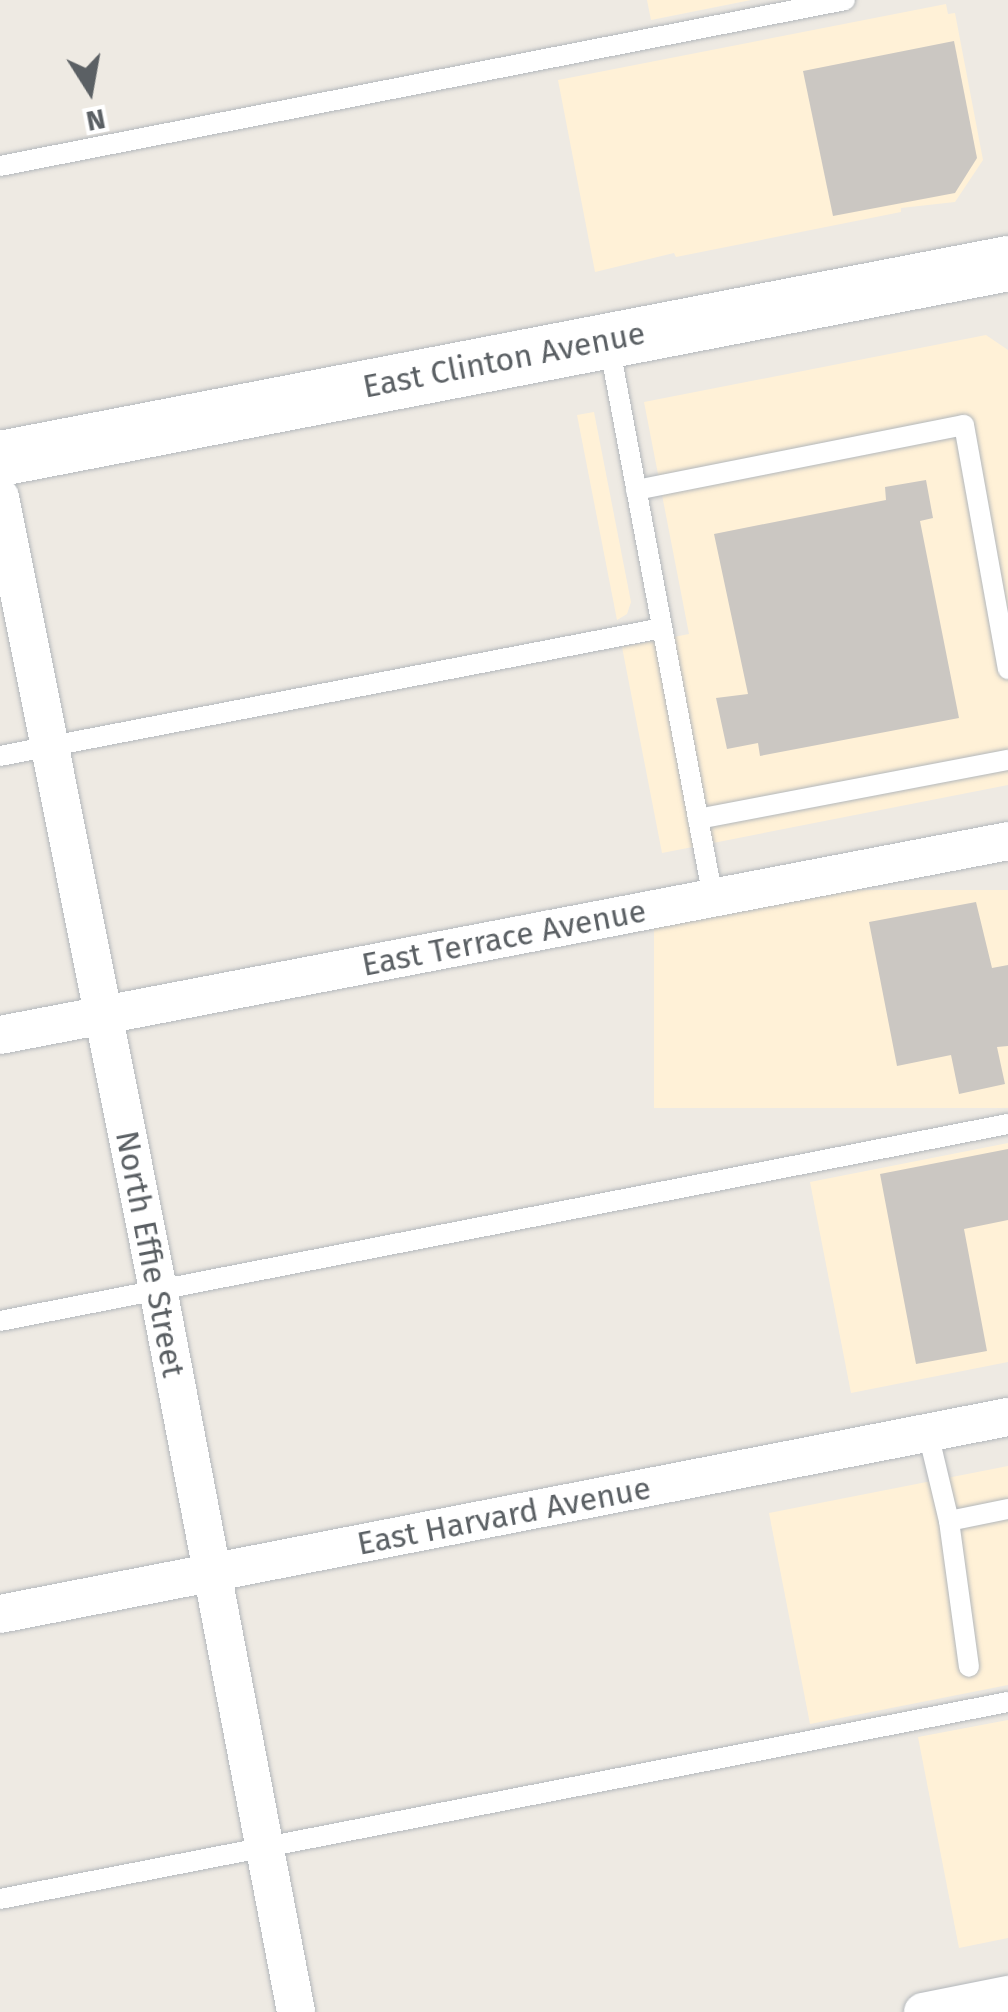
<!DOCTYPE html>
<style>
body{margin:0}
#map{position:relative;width:1008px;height:2012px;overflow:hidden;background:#eeeae3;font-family:"Fira Sans",sans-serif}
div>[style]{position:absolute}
.commercial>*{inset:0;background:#fff1d7;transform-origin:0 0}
.building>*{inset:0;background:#cbc7c2}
.roads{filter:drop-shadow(0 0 2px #b3b7bb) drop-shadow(0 0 2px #b3b7bb)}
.lane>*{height:20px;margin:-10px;padding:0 10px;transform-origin:10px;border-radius:10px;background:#fff}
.street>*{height:38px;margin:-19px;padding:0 19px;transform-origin:19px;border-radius:19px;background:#fff}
.secondary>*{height:55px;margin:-27.5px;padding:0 27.5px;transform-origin:27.5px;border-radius:27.5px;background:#fff}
span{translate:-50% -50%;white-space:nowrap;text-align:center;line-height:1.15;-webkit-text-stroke:8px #fff;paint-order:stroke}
.street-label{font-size:32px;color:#5b6064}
.north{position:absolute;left:40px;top:40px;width:100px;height:100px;-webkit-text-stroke:8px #fff;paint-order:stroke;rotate:169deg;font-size:28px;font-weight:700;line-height:40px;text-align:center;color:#5b6064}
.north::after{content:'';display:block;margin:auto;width:35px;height:45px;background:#5b6064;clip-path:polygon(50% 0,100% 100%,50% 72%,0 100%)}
</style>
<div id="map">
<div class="commercial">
<div style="clip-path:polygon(647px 0,751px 0,651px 20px)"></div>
<div style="clip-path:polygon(946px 4px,948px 14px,955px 13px,983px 160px,955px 202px,901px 208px,901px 212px,676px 257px,674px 253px,595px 272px,558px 80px)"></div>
<div style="clip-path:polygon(986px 335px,1008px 350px,1008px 785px,662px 853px,622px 647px,689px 634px,644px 402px)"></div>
<div style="clip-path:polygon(594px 412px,631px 602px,627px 614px,617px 620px,577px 415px)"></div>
<div style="left:1008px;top:890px;width:218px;height:354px;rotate:90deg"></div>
<div style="clip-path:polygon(1008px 1143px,1008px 1362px,851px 1393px,810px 1182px)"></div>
<div style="clip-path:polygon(1008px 1466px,1008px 1685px,810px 1724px,769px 1513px)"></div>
<div style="clip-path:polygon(1008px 1720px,1008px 1938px,959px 1948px,918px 1737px)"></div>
</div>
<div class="building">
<div style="clip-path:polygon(954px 41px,977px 158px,955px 193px,833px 216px,803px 71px)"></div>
<div style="clip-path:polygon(926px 480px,933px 518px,920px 521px,959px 718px,760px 756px,758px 743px,727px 749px,716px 698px,748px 694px,714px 534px,886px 500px,885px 487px)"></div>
<div style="clip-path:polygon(976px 902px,992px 968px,1008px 965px,1008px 1046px,997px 1047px,1005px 1084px,959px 1094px,951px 1055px,897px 1066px,869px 922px)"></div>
<div style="clip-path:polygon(1008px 1149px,1008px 1220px,964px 1229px,987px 1351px,916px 1364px,880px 1174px)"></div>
</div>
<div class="roads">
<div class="lane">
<div style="left:0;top:166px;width:861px;rotate:-11.11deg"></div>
<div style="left:609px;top:344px;width:564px;rotate:79.37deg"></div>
<div style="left:636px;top:490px;width:334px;rotate:-11.2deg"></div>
<div style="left:964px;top:425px;width:248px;rotate:79.8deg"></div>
<div style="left:0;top:756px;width:674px;rotate:-10.94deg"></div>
<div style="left:698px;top:819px;width:316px;rotate:-10.8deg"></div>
<div style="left:0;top:1321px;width:1027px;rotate:-11.06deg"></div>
<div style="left:928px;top:1433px;width:90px;rotate:76.6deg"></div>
<div style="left:949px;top:1521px;width:147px;rotate:82.2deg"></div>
<div style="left:949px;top:1521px;width:60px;rotate:-11.5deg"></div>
<div style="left:0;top:1899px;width:1027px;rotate:-11.06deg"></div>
</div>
<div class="street">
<div style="left:0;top:497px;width:808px;rotate:78.72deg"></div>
<div style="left:158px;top:1289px;width:736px;rotate:79.19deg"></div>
<div style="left:0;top:1035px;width:1026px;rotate:-10.89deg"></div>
<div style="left:0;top:1614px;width:1027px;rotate:-11.06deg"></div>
<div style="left:923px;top:2012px;width:87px;rotate:-11.3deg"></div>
</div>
<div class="secondary">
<div style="left:0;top:458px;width:1027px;rotate:-10.95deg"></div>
</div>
</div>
<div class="street-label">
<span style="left:504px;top:360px;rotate:-11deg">East Clinton Avenue</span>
<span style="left:504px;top:938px;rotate:-11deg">East Terrace Avenue</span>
<span style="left:150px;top:1254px;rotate:79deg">North Effie Street</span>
<span style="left:504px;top:1516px;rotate:-11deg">East Harvard Avenue</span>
</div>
<div class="north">N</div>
</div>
